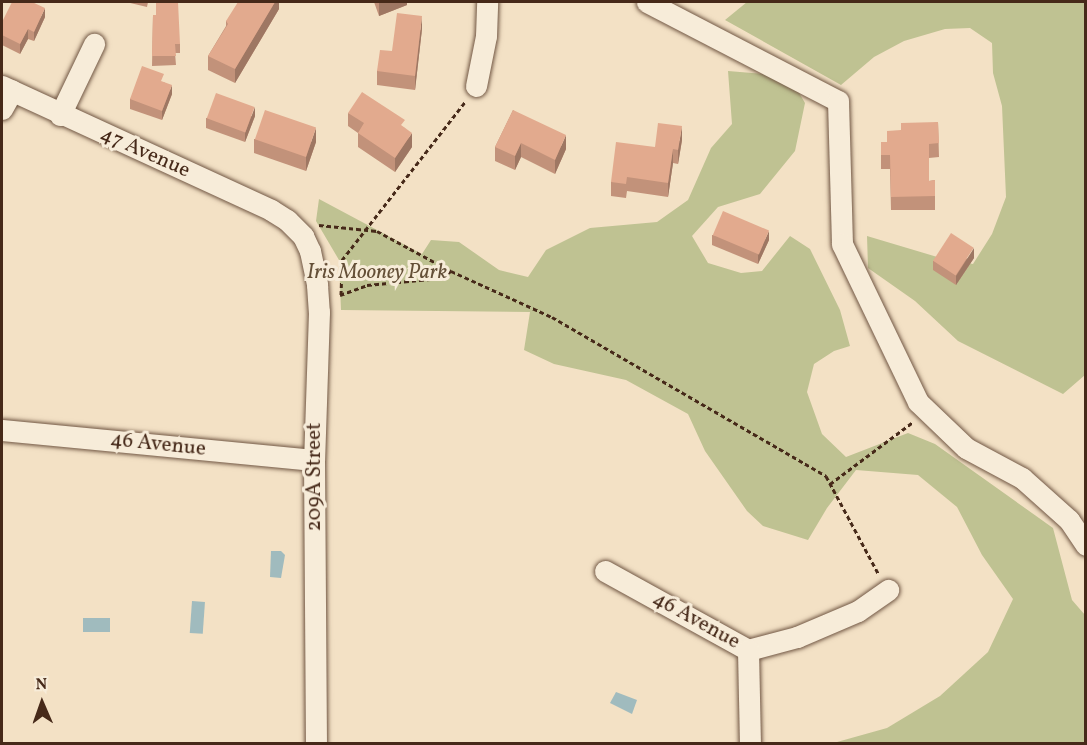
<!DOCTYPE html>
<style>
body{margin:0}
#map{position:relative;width:1087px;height:745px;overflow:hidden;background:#f3e1c5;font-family:Vollkorn,serif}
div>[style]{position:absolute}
.green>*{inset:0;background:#bfc292}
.water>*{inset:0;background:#a0bbbe;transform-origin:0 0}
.path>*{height:3px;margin-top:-1.5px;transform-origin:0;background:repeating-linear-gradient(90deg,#462919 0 4.5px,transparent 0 7.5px)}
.roads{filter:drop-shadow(0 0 2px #715744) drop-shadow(0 0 2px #715744)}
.minor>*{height:21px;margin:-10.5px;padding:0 10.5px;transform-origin:10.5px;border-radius:10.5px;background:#f7ecd9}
.wall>*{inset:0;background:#c2927a}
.shaded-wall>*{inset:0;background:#9e7763}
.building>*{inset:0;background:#e2aa8e;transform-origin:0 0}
span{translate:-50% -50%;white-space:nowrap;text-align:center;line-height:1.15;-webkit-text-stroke:6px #f7ecd9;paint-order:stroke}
.street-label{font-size:21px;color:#462919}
.park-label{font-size:21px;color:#644f37;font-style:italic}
.frame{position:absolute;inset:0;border:3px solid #462919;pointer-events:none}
.north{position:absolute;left:12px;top:673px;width:60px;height:60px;-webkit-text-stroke:4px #f7ecd9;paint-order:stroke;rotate:358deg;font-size:16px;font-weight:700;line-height:24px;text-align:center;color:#462919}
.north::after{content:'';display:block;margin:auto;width:21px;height:27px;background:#462919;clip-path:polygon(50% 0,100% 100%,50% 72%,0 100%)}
</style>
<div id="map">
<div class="green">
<div style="clip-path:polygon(747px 2px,1085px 2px,1085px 375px,1063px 394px,958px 341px,915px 301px,868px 268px,867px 236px,944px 259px,973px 264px,992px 234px,1006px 197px,1002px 106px,993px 73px,992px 43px,970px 28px,945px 29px,904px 41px,874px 57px,841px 85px,725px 20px)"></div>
<div style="clip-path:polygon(728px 71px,789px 76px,805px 103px,795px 151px,760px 194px,718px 207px,692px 236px,708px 263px,741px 273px,762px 271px,790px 236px,810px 249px,840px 310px,850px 346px,834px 351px,814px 364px,807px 392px,822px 434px,846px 457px,908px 433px,935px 444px,1053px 528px,1072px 600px,1085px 615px,1085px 743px,837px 742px,887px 728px,940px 696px,988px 652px,1013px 599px,982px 555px,957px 507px,918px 475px,856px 470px,827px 508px,808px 540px,763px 526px,747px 511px,705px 451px,688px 414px,626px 380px,554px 364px,524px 350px,530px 312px,341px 310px,339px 260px,316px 221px,319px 199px,422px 254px,431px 240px,459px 242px,499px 270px,528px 277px,546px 250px,590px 228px,657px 222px,688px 200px,711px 148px,732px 124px)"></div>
</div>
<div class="water">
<div style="clip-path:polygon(271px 551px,281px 551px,285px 555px,281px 578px,270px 577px)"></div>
<div style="left:192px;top:601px;width:13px;height:32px;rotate:4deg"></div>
<div style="left:83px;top:618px;width:27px;height:14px"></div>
<div style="clip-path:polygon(616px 692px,637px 700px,632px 714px,610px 703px)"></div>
</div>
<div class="path">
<div style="left:319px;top:225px;width:58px;rotate:5.9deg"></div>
<div style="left:377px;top:231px;width:84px;rotate:28.4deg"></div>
<div style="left:451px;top:271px;width:111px;rotate:24.5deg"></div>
<div style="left:552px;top:317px;width:317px;rotate:30.1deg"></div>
<div style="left:826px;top:476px;width:110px;rotate:61.8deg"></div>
<div style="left:340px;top:295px;width:29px;rotate:-20deg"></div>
<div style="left:367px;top:285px;width:74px;rotate:-5.4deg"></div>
<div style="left:441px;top:278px;width:12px;rotate:-35deg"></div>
<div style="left:341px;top:295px;width:35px;rotate:-88deg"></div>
<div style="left:342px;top:260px;width:200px;rotate:-52.1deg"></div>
<div style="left:830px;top:484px;width:104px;rotate:-36.8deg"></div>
</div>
<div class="roads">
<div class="minor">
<div style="left:647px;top:2px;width:215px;rotate:27.4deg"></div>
<div style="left:838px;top:101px;width:143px;rotate:88.4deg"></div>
<div style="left:842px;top:244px;width:175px;rotate:64.3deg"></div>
<div style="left:918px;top:402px;width:66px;rotate:43.8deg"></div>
<div style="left:966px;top:448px;width:64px;rotate:28.2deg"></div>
<div style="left:1022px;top:478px;width:63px;rotate:41.8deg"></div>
<div style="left:1069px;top:520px;width:30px;rotate:56deg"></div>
<div style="left:2px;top:86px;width:296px;rotate:24.7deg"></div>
<div style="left:271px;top:210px;width:19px;rotate:32deg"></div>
<div style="left:287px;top:220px;width:23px;rotate:45deg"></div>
<div style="left:303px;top:236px;width:17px;rotate:65deg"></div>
<div style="left:310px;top:251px;width:35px;rotate:78deg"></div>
<div style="left:317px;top:285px;width:27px;rotate:86deg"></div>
<div style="left:319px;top:312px;width:148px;rotate:91.9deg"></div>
<div style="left:314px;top:460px;width:284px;rotate:89.6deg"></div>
<div style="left:476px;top:86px;width:51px;rotate:-78.7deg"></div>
<div style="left:486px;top:36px;width:34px;rotate:-88deg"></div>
<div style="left:2px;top:109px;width:21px;rotate:-61deg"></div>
<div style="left:60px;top:115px;width:79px;rotate:-64.4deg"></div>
<div style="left:2px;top:430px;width:313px;rotate:5.5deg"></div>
<div style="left:605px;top:571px;width:163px;rotate:28.9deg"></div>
<div style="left:748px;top:650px;width:51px;rotate:-14.9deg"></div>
<div style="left:797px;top:637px;width:66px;rotate:-23.1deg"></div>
<div style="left:858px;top:611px;width:37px;rotate:-35deg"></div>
<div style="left:748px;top:650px;width:94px;rotate:88.8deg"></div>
</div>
</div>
<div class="wall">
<div style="clip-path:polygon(126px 2px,148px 2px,147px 7px)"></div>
<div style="clip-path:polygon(279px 2px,279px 9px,235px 83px,208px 70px,208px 56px,226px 26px,226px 21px)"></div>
<div style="clip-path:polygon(374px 2px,407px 2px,407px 5px,379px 16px)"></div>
<div style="clip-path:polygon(153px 15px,156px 15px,180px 44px,180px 53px,175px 53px,176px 65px,152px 66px)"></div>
<div style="clip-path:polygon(45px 17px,34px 41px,28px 39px,20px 54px,2px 45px,2px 22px)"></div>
<div style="clip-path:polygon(422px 29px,415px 90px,377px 85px,377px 71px,392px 51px)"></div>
<div style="clip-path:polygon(164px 82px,172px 94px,162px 120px,130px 109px,130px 99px)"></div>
<div style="clip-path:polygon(513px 110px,566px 149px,555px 174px,521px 157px,515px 170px,495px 161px,495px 147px)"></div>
<div style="clip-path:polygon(348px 113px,405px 128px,412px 147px,395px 172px,358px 147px,358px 133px,348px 126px)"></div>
<div style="clip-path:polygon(255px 116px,245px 142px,206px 128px,206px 118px)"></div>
<div style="clip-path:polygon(938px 122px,939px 157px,929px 158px,929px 181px,935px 180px,935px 210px,891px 210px,890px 169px,881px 169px,881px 142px,887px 142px,901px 130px)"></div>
<div style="clip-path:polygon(254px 139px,316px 142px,306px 171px,254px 153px)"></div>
<div style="clip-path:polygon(682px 140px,678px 164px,673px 163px,668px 197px,627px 191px,626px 198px,611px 196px,611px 182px,655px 147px)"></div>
<div style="clip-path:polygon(712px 235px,769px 240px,758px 264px,712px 245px)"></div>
<div style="clip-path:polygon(974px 258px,956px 285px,933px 270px,933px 261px)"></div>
</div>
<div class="shaded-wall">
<div style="clip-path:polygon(275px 2px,279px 2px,279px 9px,235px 83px,235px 69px)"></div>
<div style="clip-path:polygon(379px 2px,407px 2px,407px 5px,379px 16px)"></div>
<div style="clip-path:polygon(45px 8px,45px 17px,34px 41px,34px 32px)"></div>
<div style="clip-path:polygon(422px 16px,422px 29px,415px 90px,415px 76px)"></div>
<div style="clip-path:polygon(28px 29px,28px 39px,20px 54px,20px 44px)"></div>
<div style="clip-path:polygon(172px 85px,172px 94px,162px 120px,162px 111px)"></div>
<div style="clip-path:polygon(255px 107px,255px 116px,245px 142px,245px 133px)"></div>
<div style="clip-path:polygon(682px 126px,682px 140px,678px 164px,678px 150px)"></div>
<div style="clip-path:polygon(316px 128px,316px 142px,306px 171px,306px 157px)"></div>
<div style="clip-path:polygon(412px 133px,412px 147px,395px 172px,395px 158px)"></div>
<div style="clip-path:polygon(566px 135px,566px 149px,555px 174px,555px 160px)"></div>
<div style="clip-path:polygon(521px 143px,521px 157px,515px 170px,515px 156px)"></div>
<div style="clip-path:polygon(673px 149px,673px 163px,668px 197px,668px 183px)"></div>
<div style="clip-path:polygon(769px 231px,769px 240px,758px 264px,758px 255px)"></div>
<div style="clip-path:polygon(974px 248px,974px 258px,956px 285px,956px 276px)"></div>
</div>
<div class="building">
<div style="clip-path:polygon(12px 2px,32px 2px,45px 8px,34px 32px,28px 29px,20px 44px,2px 35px,2px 22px)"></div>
<div style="clip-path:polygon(156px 2px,178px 2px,180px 44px,175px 44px,176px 56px,152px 56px,153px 15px,156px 15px)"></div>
<div style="clip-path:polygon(238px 2px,275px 2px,235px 69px,208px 56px,228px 24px,226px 21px)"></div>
<div style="clip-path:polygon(397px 13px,422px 16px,415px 76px,377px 71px,380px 50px,392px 51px)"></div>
<div style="clip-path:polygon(142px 66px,164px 74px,161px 81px,172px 85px,162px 111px,130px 99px)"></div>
<div style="clip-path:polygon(362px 92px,405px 120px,401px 125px,412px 133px,395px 158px,358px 133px,364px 123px,348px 113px)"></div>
<div style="left:216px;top:93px;width:41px;height:27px;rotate:20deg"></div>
<div style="left:265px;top:110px;width:54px;height:31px;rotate:19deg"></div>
<div style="clip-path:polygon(513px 110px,566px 135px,555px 160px,521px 143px,515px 156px,495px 147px)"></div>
<div style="clip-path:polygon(938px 122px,939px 143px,929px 144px,929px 181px,935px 180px,935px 196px,891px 197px,890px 155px,881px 155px,881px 142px,887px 142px,887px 131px,901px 130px,901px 123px)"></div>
<div style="clip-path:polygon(658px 123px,682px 126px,678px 150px,673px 149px,668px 183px,627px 177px,626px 184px,611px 182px,616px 142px,655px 147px)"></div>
<div style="left:723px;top:211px;width:50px;height:26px;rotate:23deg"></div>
<div style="left:951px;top:233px;width:27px;height:33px;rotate:33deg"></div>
</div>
<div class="street-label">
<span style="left:145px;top:153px;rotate:24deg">47 Avenue</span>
<span style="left:158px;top:445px;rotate:6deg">46 Avenue</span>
<span style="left:315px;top:477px;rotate:-90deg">209A Street</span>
<span style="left:696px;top:621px;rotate:29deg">46 Avenue</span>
</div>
<div class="park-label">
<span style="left:377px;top:273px">Iris Mooney Park</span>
</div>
<div class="frame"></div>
<div class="north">N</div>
</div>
